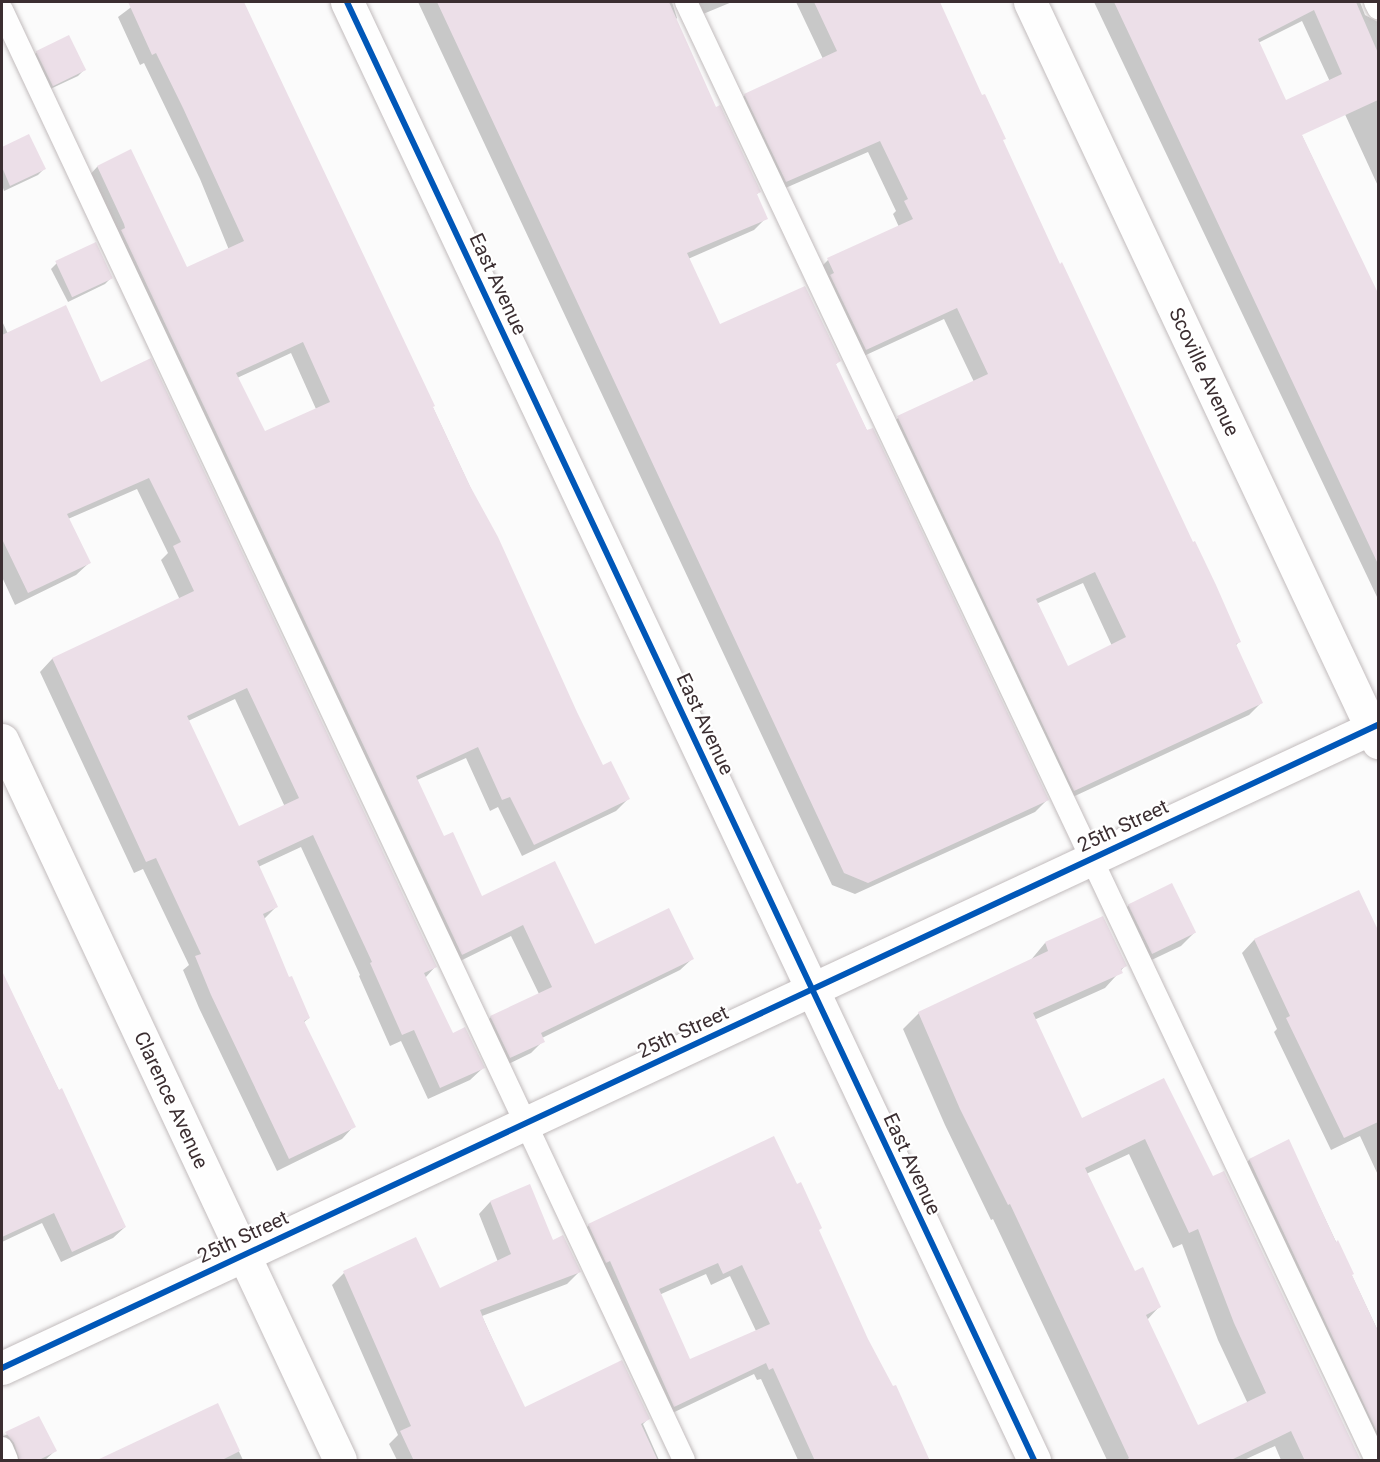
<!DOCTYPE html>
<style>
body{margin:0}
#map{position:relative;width:1380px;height:1462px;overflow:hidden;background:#fbfbfb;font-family:Roboto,sans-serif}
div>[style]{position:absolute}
.shadow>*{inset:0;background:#0003}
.building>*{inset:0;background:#ecdfe8;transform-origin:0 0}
.roads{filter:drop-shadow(0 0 2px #c2bcbd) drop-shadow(0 0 2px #c2bcbd)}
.service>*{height:22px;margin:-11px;padding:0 11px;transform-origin:11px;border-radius:11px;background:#fefefe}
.minor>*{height:33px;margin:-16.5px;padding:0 16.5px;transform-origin:16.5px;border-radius:16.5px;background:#fefefe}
.cycleway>*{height:6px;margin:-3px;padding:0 3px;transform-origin:3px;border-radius:3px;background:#0057b8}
span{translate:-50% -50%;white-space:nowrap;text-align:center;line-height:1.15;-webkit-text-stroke:4.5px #fff;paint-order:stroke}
.street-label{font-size:20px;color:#3b2e31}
.frame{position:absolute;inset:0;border:3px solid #3b2e31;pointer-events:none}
</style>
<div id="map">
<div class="shadow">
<div style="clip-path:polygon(evenodd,138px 2px,243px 2px,576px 713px,602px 767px,628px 799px,616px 811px,522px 856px,498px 807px,490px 811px,466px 758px,417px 780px,444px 838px,482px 898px,595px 946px,692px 959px,680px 970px,542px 1038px,543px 1041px,531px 1053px,498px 1069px,479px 1028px,491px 1017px,539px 994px,511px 936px,450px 966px,86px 179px,97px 167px,131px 151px,186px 269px,229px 250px,200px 179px,144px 63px,140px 65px,118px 17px,138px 2px,291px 353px,316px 409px,264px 433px,237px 378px,291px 353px)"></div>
<div style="clip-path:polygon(418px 2px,732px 2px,691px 19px,682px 3px,672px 2px,677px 18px,675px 20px,715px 109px,759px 192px,756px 195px,766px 218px,754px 230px,688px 259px,719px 326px,839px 361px,835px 365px,1047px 800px,1035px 812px,855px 894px,832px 885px)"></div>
<div style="clip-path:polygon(evenodd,796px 2px,938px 2px,1059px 266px,1240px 641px,1235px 646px,1261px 703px,1249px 715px,1062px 802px,886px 430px,898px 418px,974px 382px,944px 319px,853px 361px,816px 272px,828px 260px,899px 227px,893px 214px,896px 211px,868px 152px,774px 193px,733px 107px,745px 95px,823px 59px,796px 2px,1083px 583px,1112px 646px,1067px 668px,1036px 604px,1083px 583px)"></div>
<div style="clip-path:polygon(1094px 2px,1360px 2px,1365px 15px,1378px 22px,1378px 186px,1302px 21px,1258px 43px,1378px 296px,1378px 599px)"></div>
<div style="clip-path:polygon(37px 52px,84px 70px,78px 76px,46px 91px,31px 58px)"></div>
<div style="clip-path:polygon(28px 136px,44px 169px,38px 175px,4px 191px,2px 185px,2px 149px)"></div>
<div style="clip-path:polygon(57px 263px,111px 278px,105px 284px,68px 302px,51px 269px)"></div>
<div style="clip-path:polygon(evenodd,2px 321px,8px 334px,101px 384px,435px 967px,425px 978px,452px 1035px,483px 1068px,470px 1080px,428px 1099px,401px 1041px,390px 1046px,359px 976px,360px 975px,301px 847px,258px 867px,277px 906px,263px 920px,288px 979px,309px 1018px,303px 1023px,354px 1126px,342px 1139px,277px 1171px,199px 1008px,183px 970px,189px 965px,143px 869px,134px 873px,40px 672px,52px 659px,180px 600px,161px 560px,168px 553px,137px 489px,68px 519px,89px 563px,76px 575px,15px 605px,2px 577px,2px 321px,235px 699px,285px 807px,238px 828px,188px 721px,235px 699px)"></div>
<div style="clip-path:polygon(1359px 892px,1378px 934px,1378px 1175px,1360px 1136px,1331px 1150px,1274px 1032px,1277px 1029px,1242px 953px,1254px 940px)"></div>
<div style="clip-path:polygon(1129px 905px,1194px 933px,1181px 946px,1139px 966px,1116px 918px)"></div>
<div style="clip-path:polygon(evenodd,1045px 943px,1125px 966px,1105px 988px,1034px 1020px,1081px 1120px,1164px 1080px,1354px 1460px,1281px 1460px,1275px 1446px,1244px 1460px,1107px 1460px,993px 1219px,991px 1220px,945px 1125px,903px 1029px,919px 1013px,1030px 961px,1045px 943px,1129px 1154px,1173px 1248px,1182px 1244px,1218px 1340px,1248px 1404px,1198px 1427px,1147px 1320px,1159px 1307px,1134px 1273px,1086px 1174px,1129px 1154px)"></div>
<div style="clip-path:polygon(2px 973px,125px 1227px,113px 1238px,61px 1262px,42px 1223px,2px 1242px)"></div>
<div style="clip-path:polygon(1289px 1142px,1378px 1331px,1378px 1451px,1241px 1169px,1249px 1160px)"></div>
<div style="clip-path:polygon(529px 1186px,552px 1242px,579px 1272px,567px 1284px,482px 1316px,524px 1409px,648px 1419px,643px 1424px,659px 1460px,397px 1460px,389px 1444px,398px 1435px,332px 1285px,344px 1273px,439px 1290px,498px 1262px,479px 1214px,490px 1202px)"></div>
<div style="clip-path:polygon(evenodd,589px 1225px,818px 1231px,867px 1340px,929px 1460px,798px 1460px,761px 1379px,757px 1380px,754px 1374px,662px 1418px,577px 1237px,589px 1225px,706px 1274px,711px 1285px,730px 1276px,756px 1331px,689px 1361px,659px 1295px,706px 1274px)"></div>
<div style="clip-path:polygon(217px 1405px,243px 1460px,113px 1460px)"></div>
<div style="clip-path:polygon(39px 1418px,55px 1451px,45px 1460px,5px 1460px,2px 1437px)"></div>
</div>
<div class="building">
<div style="clip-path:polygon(evenodd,128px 2px,244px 2px,435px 406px,433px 407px,470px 486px,498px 537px,577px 712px,603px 765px,611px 761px,630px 799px,534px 845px,510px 797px,502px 800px,478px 747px,416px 776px,444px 836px,453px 832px,482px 896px,555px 861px,595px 944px,669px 908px,694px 959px,541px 1033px,545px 1042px,510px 1058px,490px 1016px,552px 987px,523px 925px,462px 955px,121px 230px,125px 228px,124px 224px,97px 166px,131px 149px,187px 267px,244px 241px,183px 108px,156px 53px,152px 55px,128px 2px,303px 342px,330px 402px,265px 431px,236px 373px,303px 342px)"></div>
<div style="clip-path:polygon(437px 2px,669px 2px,716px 107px,720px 105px,761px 192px,757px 194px,768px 219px,687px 253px,720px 324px,805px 286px,841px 361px,836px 364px,867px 430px,873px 428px,1049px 800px,868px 883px,844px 873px)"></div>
<div style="clip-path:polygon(evenodd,814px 2px,940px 2px,982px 95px,985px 94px,1006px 139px,1003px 140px,1060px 264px,1062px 262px,1193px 542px,1195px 541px,1216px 585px,1241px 642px,1236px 644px,1263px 703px,1074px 791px,897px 416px,988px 374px,957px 308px,866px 350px,830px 275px,834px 273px,827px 258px,913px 219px,904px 201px,908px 199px,880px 141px,786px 182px,744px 94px,837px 51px,814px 2px,1095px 572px,1126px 637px,1068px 666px,1036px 599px,1095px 572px)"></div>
<div style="clip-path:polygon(evenodd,1114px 2px,1356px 2px,1378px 53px,1378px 100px,1302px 135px,1378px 293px,1378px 564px,1114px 2px,1314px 10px,1342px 74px,1286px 100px,1258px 39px,1314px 10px)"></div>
<div style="left:69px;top:35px;width:39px;height:37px;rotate:64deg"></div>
<div style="clip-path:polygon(29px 134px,46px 169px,10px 186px,2px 167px,2px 147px)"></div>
<div style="left:96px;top:242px;width:40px;height:45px;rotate:65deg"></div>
<div style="clip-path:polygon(evenodd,66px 305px,101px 382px,151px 358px,437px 967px,424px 973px,453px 1033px,465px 1027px,485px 1068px,440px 1088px,414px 1030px,402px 1035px,370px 963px,372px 962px,313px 835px,257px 861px,278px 907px,263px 914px,289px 977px,292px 976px,310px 1018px,304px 1021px,356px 1127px,289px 1159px,211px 995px,195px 956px,201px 954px,156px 858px,146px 862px,52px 658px,194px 591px,173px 546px,181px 542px,149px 478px,67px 514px,91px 563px,28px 593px,2px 539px,2px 335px,66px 305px,247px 688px,299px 798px,239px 826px,187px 716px,247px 688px)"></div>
<div style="left:1172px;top:883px;width:55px;height:49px;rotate:64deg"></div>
<div style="clip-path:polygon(1359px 890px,1378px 930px,1378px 1122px,1344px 1138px,1286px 1018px,1290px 1016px,1254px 939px)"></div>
<div style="clip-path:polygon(evenodd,1103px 916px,1127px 966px,1121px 969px,1123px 973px,1033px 1013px,1082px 1118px,1164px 1078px,1213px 1176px,1224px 1171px,1361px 1461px,1305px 1461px,1291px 1431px,1229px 1461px,1125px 1461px,1129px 1458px,1010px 1204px,1008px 1205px,960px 1109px,918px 1012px,1048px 951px,1045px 942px,1103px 916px,1145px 1139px,1189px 1233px,1198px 1229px,1234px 1323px,1266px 1393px,1198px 1425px,1146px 1315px,1161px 1307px,1143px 1267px,1135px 1271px,1085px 1168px,1145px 1139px)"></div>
<div style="clip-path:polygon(2px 971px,59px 1090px,62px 1088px,126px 1227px,72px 1252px,54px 1213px,2px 1237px)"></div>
<div style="clip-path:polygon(evenodd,774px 1136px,797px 1184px,801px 1182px,822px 1228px,819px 1230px,868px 1339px,893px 1386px,896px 1385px,930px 1461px,815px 1461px,773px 1368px,769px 1370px,766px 1363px,674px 1407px,610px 1261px,606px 1263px,588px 1224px,774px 1136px,718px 1263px,723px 1274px,742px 1265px,770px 1324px,690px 1359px,659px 1289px,718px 1263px)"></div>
<div style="clip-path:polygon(1289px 1139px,1336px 1242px,1338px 1240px,1354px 1274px,1352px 1275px,1378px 1331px,1378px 1434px,1249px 1159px)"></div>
<div style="clip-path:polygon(530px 1184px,553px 1240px,563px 1235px,581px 1272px,480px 1310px,486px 1325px,525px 1407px,622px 1360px,650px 1419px,641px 1424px,658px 1461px,414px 1461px,400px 1431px,411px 1426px,343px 1271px,416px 1237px,440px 1288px,511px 1254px,490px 1201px)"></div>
<div style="clip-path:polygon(218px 1403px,240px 1451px,220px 1461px,95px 1461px)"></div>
<div style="clip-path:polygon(39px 1416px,57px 1451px,37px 1461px,20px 1461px,14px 1443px,5px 1432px)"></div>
</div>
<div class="roads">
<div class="service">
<div style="left:686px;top:2px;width:1613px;rotate:64.67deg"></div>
<div style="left:1375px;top:2px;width:7px;rotate:63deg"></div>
<div style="left:2px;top:10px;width:1602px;rotate:64.81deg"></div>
<div style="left:2px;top:1448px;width:13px;rotate:67deg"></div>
</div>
<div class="minor">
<div style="left:347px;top:2px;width:1612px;rotate:64.77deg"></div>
<div style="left:1030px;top:2px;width:818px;rotate:64.81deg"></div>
<div style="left:2px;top:740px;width:795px;rotate:64.85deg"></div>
<div style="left:2px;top:1368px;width:1519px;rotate:-25.05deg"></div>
</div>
</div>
<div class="cycleway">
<div style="left:347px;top:2px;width:1612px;rotate:64.77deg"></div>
<div style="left:2px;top:1368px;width:1519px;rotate:-25.05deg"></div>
</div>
<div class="street-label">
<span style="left:498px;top:284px;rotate:65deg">East Avenue</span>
<span style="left:1204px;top:372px;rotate:65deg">Scoville Avenue</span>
<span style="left:705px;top:724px;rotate:65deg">East Avenue</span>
<span style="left:1123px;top:826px;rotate:-25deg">25th Street</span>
<span style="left:683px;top:1032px;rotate:-25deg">25th Street</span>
<span style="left:171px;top:1100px;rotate:65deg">Clarence Avenue</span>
<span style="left:912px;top:1164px;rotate:65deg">East Avenue</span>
<span style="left:243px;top:1237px;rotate:-25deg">25th Street</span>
</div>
<div class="frame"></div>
</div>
